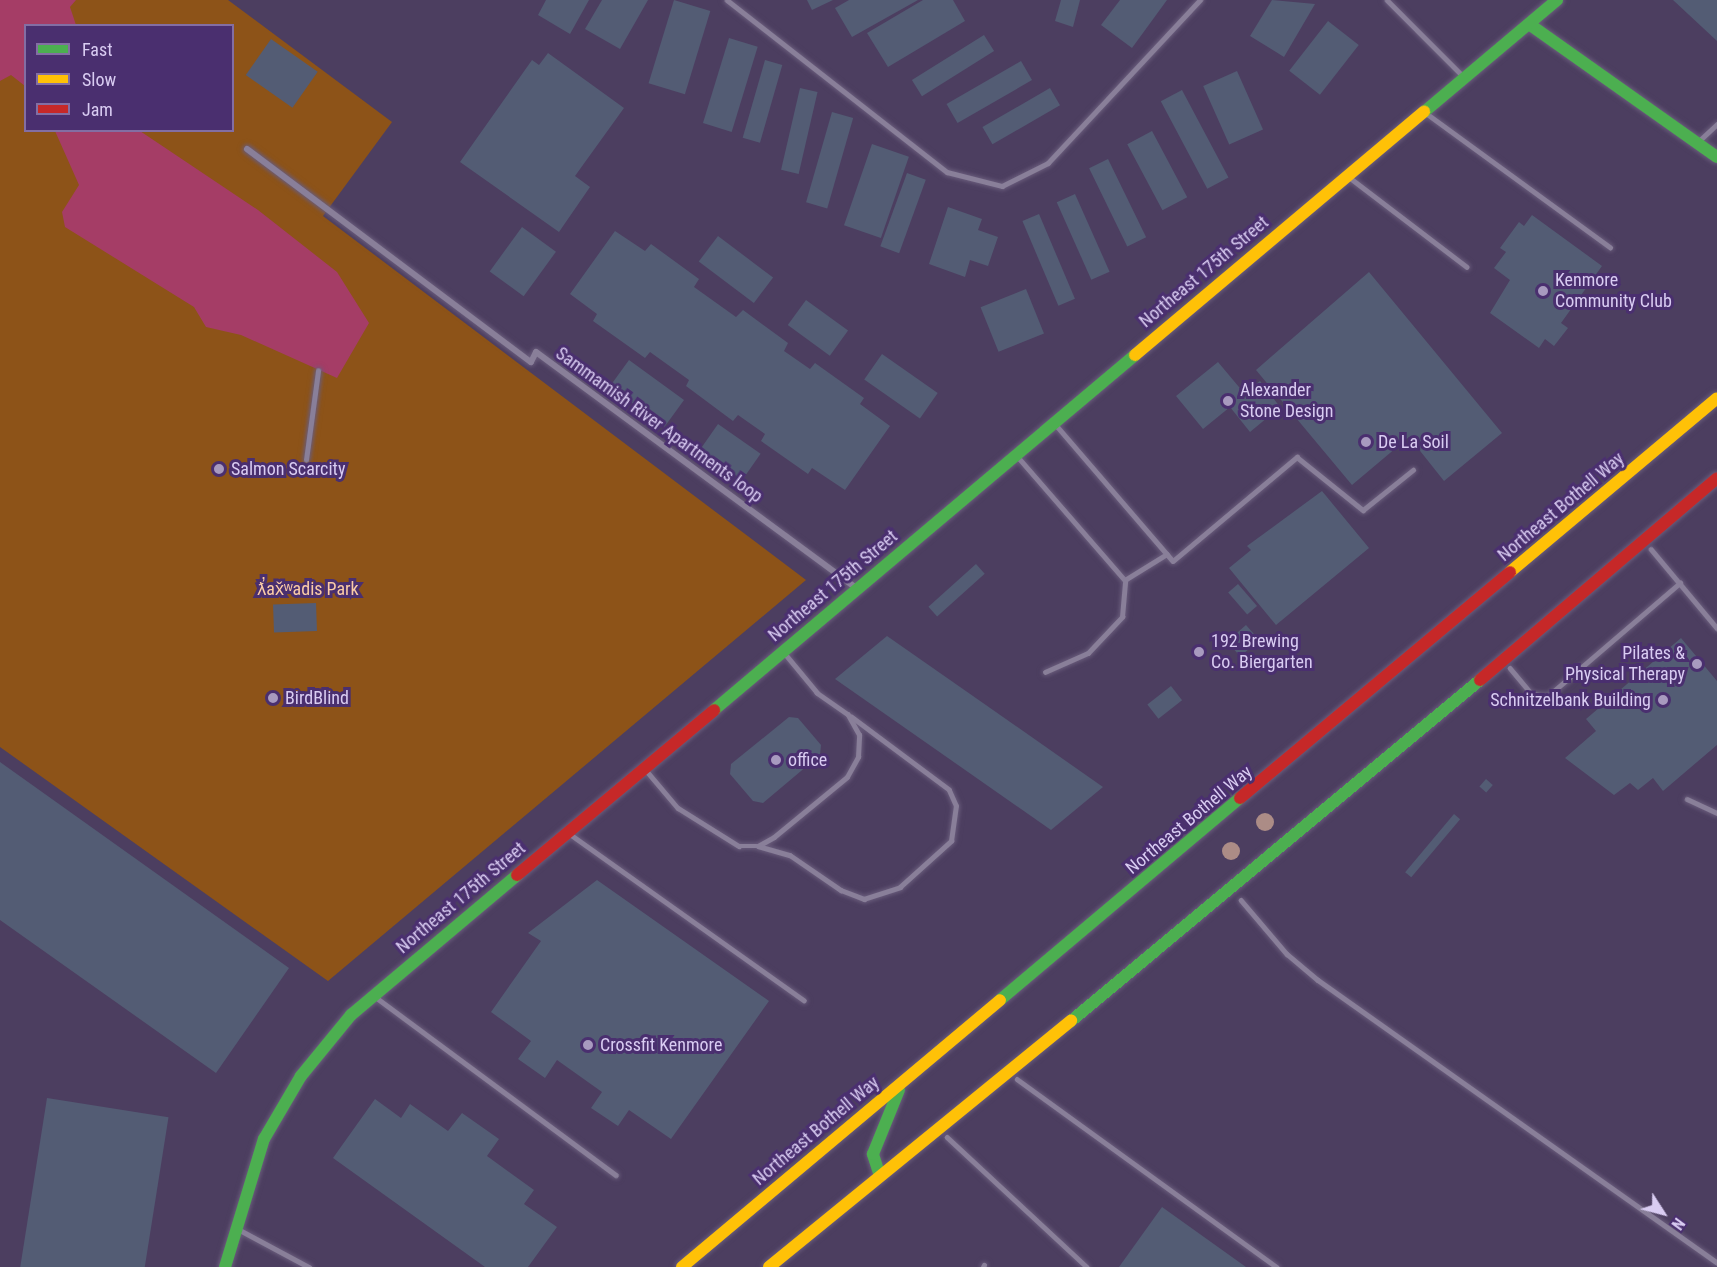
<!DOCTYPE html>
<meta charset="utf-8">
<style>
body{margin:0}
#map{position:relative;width:1717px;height:1267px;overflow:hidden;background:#4c3e60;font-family:"Roboto Condensed",sans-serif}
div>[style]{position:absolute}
.green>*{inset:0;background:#8d5318}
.water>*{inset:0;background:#a53d66}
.building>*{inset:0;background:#535c74;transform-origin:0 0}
.roads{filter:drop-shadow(0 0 2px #695c7b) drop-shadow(0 0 2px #695c7b)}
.lane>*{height:4.5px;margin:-2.25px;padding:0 2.25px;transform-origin:2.25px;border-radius:2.25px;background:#897f99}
.street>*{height:6px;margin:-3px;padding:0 3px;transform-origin:3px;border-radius:3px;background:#897f99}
.fast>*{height:12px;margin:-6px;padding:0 6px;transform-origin:6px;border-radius:6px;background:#4caf50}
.slow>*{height:12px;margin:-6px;padding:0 6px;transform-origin:6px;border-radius:6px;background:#ffc107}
.jam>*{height:12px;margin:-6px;padding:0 6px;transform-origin:6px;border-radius:6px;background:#c62828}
.trees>*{width:18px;height:18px;margin:-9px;border-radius:50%;background:#ac8c86}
.dots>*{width:16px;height:16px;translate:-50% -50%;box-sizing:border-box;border:3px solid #4a2f6f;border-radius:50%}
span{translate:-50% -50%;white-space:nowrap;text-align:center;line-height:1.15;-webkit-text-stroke:6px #4a2f6f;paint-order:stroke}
.street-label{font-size:18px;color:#d9ccf2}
.poi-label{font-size:18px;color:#d9ccf2}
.left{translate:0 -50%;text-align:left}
.right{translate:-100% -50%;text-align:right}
.park-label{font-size:18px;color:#fbcca6}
.legend{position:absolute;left:24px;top:24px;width:210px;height:108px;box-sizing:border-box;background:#4a2f6f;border:2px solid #836ea3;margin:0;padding:8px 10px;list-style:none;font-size:18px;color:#d9ccf2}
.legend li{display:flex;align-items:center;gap:12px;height:30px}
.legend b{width:30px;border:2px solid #836ea3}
.north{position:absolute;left:1633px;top:1183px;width:60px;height:60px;-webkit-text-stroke:4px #4a2f6f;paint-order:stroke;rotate:126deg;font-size:16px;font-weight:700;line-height:24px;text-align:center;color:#d9ccf2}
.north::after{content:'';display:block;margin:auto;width:21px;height:27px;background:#d9ccf2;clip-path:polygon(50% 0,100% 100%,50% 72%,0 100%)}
</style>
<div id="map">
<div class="green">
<div style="clip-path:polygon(evenodd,0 0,228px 0,392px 122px,323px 216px,806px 580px,328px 981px,0 747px,0 0,26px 26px,232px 26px,232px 130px,26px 130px,26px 26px)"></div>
</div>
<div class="water">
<div style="clip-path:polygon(0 0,76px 0,70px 7px,76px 25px,26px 26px,25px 86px,11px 75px,0 81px)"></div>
<div style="clip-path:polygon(55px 131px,140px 131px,258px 210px,337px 272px,369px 323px,337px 378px,241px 335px,206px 327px,194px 307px,65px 227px,62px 212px,79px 185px)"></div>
</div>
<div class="building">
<div style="clip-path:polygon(546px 0,589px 0,570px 34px,538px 15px)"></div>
<div style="clip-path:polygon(602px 0,648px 0,620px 49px,585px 29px)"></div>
<div style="left:674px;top:0;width:38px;height:87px;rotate:17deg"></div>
<div style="clip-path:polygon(807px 0,833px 0,812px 10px)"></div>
<div style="clip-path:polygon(849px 0,918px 0,852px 37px,835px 8px)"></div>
<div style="clip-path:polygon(923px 0,953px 0,965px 21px,888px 67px,867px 33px)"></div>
<div style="clip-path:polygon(1061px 0,1080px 0,1073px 27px,1055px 21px)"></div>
<div style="clip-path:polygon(1120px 0,1167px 0,1132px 48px,1101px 25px)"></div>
<div style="clip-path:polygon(1272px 0,1315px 4px,1284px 57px,1250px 36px)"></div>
<div style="clip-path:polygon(1673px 0,1717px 0,1717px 41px)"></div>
<div style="left:1328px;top:21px;width:39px;height:63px;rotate:38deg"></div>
<div style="left:984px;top:35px;width:19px;height:85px;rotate:58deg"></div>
<div style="left:729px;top:38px;width:30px;height:89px;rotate:17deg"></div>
<div style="left:271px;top:39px;width:57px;height:44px;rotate:35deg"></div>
<div style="clip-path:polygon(548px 53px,624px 108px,575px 176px,590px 187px,559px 232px,460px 162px,532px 60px,539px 65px)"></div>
<div style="left:765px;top:60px;width:18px;height:81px;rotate:16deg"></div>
<div style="left:1021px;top:61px;width:22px;height:86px;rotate:60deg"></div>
<div style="left:1237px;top:71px;width:64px;height:37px;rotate:66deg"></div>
<div style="left:800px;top:88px;width:18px;height:84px;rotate:13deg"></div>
<div style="left:1050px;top:88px;width:20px;height:78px;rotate:60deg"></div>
<div style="left:1182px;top:90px;width:99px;height:24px;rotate:62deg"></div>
<div style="left:832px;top:112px;width:22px;height:94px;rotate:16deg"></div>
<div style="left:1152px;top:131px;width:75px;height:28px;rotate:62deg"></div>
<div style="left:872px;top:144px;width:39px;height:86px;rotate:19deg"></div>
<div style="left:1108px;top:159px;width:87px;height:21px;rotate:64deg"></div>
<div style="left:907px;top:173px;width:20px;height:78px;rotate:20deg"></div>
<div style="left:1075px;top:194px;width:85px;height:20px;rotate:66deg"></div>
<div style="clip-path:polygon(948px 207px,982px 219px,978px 230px,998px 237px,988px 266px,970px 260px,965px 277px,929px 264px)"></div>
<div style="left:1039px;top:214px;width:92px;height:18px;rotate:67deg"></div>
<div style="clip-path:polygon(1532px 215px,1602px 266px,1561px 323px,1568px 328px,1554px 346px,1545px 339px,1539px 348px,1490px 313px,1510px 280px,1494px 268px,1506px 252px,1500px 248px,1519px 222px,1524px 226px)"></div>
<div style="left:522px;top:227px;width:42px;height:55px;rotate:36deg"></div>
<div style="clip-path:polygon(615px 231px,645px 251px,651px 244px,699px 279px,694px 287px,736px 317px,743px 310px,788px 343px,784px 351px,810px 369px,815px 363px,864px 398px,860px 404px,890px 426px,845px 490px,812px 468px,808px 474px,761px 441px,765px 434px,738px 415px,733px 421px,686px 386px,689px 380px,650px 352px,645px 358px,593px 321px,597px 314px,570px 294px)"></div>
<div style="left:718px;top:236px;width:69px;height:32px;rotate:37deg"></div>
<div style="clip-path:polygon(1369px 272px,1502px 433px,1444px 481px,1409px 437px,1352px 485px,1256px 370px)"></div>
<div style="left:1026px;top:289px;width:48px;height:49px;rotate:68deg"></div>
<div style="left:806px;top:300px;width:52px;height:31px;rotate:36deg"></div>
<div style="left:882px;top:354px;width:68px;height:31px;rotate:35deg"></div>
<div style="left:629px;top:360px;width:68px;height:33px;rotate:36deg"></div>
<div style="clip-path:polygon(1218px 362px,1244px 393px,1260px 381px,1280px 407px,1250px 432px,1230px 407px,1203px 429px,1176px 396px)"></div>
<div style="left:718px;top:424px;width:52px;height:32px;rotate:35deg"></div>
<div style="clip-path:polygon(1322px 491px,1369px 548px,1276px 625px,1229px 568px,1251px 550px,1247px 546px)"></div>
<div style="left:976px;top:564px;width:13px;height:64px;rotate:48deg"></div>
<div style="left:1238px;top:584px;width:29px;height:13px;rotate:49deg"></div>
<div style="left:316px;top:603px;width:28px;height:43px;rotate:88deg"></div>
<div style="left:1246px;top:625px;width:20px;height:25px;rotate:49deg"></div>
<div style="clip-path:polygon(887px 636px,983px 703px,1103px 787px,1051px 830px,835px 679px)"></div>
<div style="clip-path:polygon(1681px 638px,1717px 681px,1717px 745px,1663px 791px,1653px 778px,1638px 790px,1630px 783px,1614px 795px,1565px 758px,1596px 731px,1586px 719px)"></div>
<div style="left:1171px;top:686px;width:18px;height:30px;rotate:52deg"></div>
<div style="clip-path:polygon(789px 717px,798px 718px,821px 745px,820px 755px,763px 803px,753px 801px,730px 774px,731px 764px)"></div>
<div style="clip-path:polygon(0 762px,289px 968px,216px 1073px,0 920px)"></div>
<div style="left:1486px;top:779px;width:9px;height:10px;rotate:41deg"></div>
<div style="left:1454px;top:814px;width:8px;height:76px;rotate:40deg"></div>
<div style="clip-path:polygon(597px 880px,769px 1001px,671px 1139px,629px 1110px,618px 1126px,591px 1108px,602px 1092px,557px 1060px,545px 1078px,518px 1059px,531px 1041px,491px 1012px,541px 941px,528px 933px)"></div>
<div style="left:47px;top:1098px;width:123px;height:171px;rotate:9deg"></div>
<div style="clip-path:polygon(375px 1099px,401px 1118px,410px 1104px,448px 1131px,462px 1113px,499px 1139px,487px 1156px,534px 1190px,524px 1204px,557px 1227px,528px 1267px,485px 1267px,333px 1158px)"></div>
<div style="clip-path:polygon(1162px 1207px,1246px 1267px,1119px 1267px)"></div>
</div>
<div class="roads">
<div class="lane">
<div style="left:727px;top:0;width:279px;rotate:38deg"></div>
<div style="left:947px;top:172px;width:57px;rotate:14.3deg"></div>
<div style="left:1002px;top:186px;width:51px;rotate:-26.6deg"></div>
<div style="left:1048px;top:163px;width:223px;rotate:-47deg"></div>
<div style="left:1387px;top:0;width:109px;rotate:45deg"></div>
<div style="left:1426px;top:113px;width:228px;rotate:36.1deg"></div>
<div style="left:1699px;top:141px;width:25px;rotate:-43deg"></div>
<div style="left:1349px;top:177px;width:148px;rotate:37.3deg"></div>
<div style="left:1056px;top:425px;width:179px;rotate:49.3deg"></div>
<div style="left:1173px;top:561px;width:162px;rotate:-40deg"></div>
<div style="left:1297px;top:457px;width:85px;rotate:38.8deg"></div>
<div style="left:1363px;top:510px;width:64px;rotate:-38.7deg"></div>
<div style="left:1018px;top:457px;width:163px;rotate:49deg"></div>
<div style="left:1125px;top:580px;width:49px;rotate:-31.8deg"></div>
<div style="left:306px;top:460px;width:90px;rotate:-82.3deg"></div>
<div style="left:1651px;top:549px;width:103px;rotate:50.1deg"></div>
<div style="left:1510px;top:668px;width:34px;rotate:50deg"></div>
<div style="left:1532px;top:694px;width:16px;rotate:7deg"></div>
<div style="left:1548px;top:696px;width:174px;rotate:-40.6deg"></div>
<div style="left:1045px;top:672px;width:47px;rotate:-23.8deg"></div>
<div style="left:1088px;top:653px;width:50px;rotate:-46.6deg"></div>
<div style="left:1122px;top:617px;width:37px;rotate:-85deg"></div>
<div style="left:645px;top:769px;width:51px;rotate:49.8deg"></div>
<div style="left:678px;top:808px;width:72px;rotate:31.9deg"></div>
<div style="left:739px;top:846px;width:19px"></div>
<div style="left:758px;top:846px;width:18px;rotate:-29deg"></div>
<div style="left:774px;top:837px;width:94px;rotate:-39.4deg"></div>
<div style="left:847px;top:777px;width:23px;rotate:-61deg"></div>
<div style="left:858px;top:757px;width:22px;rotate:-87deg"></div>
<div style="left:859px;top:735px;width:23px;rotate:-119deg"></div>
<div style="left:848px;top:715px;width:38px;rotate:-145deg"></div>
<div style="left:817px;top:693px;width:53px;rotate:-129.7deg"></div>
<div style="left:1687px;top:799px;width:33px;rotate:25deg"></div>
<div style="left:570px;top:834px;width:287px;rotate:35.4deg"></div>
<div style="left:758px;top:846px;width:33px;rotate:16deg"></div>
<div style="left:790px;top:855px;width:62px;rotate:34.5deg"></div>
<div style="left:841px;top:890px;width:25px;rotate:21deg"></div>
<div style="left:864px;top:899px;width:38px;rotate:-18deg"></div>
<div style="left:900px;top:887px;width:69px;rotate:-42deg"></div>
<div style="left:951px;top:841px;width:35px;rotate:-82deg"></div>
<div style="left:956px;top:806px;width:17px;rotate:-114deg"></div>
<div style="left:949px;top:790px;width:122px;rotate:-143.3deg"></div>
<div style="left:1241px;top:900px;width:71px;rotate:49.6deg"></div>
<div style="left:1287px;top:954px;width:40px;rotate:40deg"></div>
<div style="left:1318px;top:980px;width:489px;rotate:35.3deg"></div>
<div style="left:374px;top:996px;width:301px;rotate:36.5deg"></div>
<div style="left:1017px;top:1079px;width:321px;rotate:35.9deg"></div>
<div style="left:947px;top:1137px;width:191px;rotate:42.9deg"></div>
<div style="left:238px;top:1229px;width:81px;rotate:28.2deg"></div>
<div style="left:983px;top:1267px;width:2px;rotate:-63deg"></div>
</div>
<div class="street">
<div style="left:247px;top:149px;width:355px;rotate:36.9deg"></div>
<div style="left:531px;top:362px;width:11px;rotate:-63deg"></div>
<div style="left:536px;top:352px;width:399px;rotate:36.4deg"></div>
</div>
<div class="fast">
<div style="left:1529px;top:24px;width:230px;rotate:35.3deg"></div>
<div style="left:1424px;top:112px;width:174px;rotate:-40.1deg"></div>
<div style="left:714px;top:710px;width:551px;rotate:-40.14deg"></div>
<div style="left:1000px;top:1000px;width:314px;rotate:-40.1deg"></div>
<div style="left:1071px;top:1021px;width:533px;rotate:-39.82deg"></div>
<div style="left:879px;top:1173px;width:20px;rotate:-108deg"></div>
<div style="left:873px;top:1154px;width:69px;rotate:-67.9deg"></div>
<div style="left:225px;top:1267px;width:134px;rotate:-73.1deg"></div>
<div style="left:264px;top:1139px;width:73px;rotate:-59.6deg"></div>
<div style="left:301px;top:1076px;width:79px;rotate:-50.7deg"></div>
<div style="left:351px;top:1015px;width:217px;rotate:-40.1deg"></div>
</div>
<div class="slow">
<div style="left:1135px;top:355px;width:378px;rotate:-40.1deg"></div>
<div style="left:1510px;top:572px;width:270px;rotate:-40deg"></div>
<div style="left:682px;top:1267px;width:415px;rotate:-40deg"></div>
<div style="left:769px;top:1267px;width:390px;rotate:-39.2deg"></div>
</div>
<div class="jam">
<div style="left:1480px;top:680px;width:311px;rotate:-40.4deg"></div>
<div style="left:1240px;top:798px;width:352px;rotate:-39.9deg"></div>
<div style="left:517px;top:875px;width:257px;rotate:-39.9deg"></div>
</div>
</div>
<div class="trees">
<div style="left:1265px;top:822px"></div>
<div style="left:1231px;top:851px"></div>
</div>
<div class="dots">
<div style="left:1543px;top:291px;background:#a89abf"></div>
<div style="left:1228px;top:401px;background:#a89abf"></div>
<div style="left:1366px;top:442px;background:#a89abf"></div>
<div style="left:219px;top:469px;background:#a89abf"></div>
<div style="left:1199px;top:652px;background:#a89abf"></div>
<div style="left:1697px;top:664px;background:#a89abf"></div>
<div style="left:273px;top:698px;background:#a89abf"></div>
<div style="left:1663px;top:700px;background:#a89abf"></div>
<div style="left:776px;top:760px;background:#a89abf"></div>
<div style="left:588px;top:1045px;background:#a89abf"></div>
</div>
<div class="street-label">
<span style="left:1204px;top:272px;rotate:-40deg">Northeast 175th Street</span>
<span style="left:659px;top:425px;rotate:36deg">Sammamish River Apartments loop</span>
<span style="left:1561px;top:507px;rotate:-40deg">Northeast Bothell Way</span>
<span style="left:833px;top:586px;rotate:-40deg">Northeast 175th Street</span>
<span style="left:1189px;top:820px;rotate:-40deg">Northeast Bothell Way</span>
<span style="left:461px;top:898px;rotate:-40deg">Northeast 175th Street</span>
<span style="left:816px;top:1131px;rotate:-40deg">Northeast Bothell Way</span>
</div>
<div class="poi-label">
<span class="left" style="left:1555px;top:291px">Kenmore<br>Community Club</span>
<span class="left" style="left:1240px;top:401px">Alexander<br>Stone Design</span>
<span class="left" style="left:1378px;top:442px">De La Soil</span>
<span class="left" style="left:231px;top:469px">Salmon Scarcity</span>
<span class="left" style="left:1211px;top:652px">192 Brewing<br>Co. Biergarten</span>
<span class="right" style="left:1685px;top:664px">Pilates &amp;<br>Physical Therapy</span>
<span class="left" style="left:285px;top:698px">BirdBlind</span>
<span class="right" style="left:1651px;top:700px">Schnitzelbank Building</span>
<span class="left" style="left:788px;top:760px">office</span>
<span class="left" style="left:600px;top:1045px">Crossfit Kenmore</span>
</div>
<div class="park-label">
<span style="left:308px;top:589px">ƛ̕ax̌ʷadis Park</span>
</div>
<ul class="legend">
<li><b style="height:8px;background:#4caf50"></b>Fast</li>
<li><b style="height:8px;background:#ffc107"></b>Slow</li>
<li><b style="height:8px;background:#c62828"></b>Jam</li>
</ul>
<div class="north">N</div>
</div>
